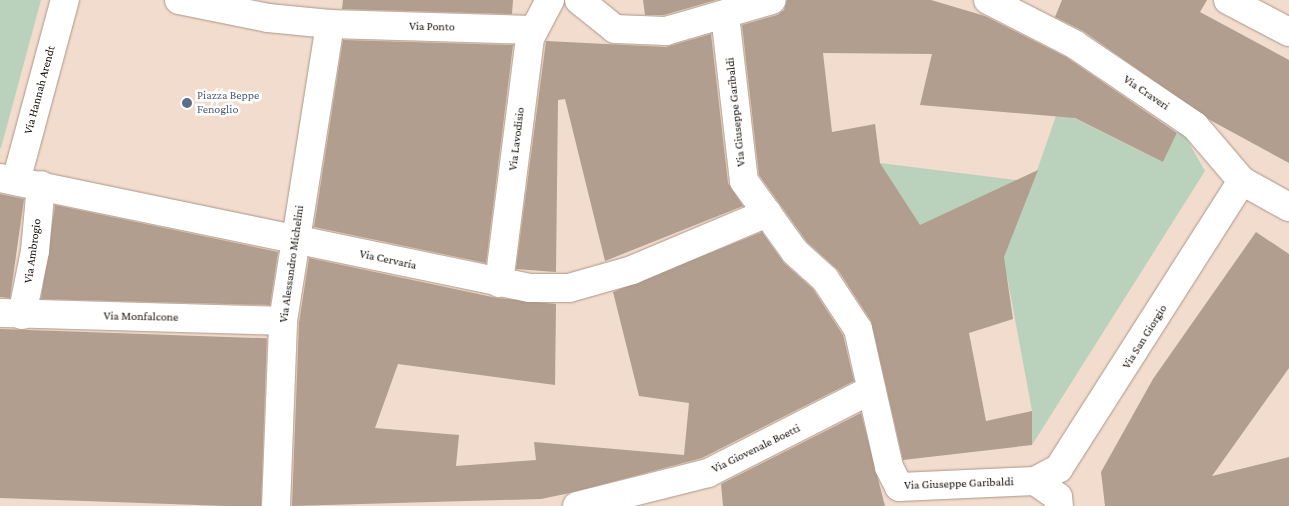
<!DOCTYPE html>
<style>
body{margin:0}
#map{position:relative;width:1289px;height:506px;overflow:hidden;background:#f2dccd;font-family:"Crimson Pro",serif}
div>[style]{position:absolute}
.green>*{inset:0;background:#bad2bb}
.building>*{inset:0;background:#b19e8e;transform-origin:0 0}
.roads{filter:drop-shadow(0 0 1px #aa9688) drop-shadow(0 0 1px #aa9688)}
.minor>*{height:28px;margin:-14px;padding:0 14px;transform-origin:14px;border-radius:14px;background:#fff}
.dots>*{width:14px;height:14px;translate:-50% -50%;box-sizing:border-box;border:2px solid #fff;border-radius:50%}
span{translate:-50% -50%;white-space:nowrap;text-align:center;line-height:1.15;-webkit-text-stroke:5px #fff;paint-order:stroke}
.street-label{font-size:12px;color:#17100b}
.service-label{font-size:12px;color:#4e5e75}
.left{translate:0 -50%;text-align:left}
</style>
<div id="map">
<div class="green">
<div style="clip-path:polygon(0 0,41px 0,1px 148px,0 148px)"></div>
<div style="clip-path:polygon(1058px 110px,1163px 162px,1180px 127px,1205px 171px,1032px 445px,1032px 411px,1007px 276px,959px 293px,880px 163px,1033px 182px)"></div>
</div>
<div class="building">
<div style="clip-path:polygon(343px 0,513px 0,512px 14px,342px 9px)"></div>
<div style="clip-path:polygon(643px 0,716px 0,664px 15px,645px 15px)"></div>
<div style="clip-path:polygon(787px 0,931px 0,985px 16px,1066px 57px,1177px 133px,1163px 162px,1075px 118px,920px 105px,932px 54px,823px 53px,832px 132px,875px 124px,880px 163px,920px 225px,1038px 170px,1004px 257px,1013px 319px,969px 333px,986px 421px,1032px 411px,1032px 445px,903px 460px,871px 321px,838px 270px,807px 242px,759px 175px,742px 25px,777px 15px,784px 10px)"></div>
<div style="clip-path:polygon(1062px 0,1207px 0,1200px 12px,1289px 60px,1289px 163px,1210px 120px,1083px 31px,1055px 17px)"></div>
<div style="clip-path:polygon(711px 34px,728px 183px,743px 206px,605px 261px,565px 99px,558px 100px,556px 272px,516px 269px,546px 41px,666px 47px)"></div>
<div style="clip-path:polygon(343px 40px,513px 45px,486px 263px,314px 227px)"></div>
<div style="clip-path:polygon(0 194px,24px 199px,10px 298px,0 297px)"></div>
<div style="clip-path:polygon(55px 205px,278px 252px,270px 305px,41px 299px)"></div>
<div style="clip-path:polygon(762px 232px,784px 263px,813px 289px,843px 335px,854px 381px,702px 458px,570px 493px,541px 499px,292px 506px,299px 323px,309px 258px,497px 298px,556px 304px,555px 385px,398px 364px,375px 428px,459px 435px,456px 466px,536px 460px,534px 442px,684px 455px,689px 403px,639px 396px,613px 292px)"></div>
<div style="clip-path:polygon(1256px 232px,1289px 254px,1289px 368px,1212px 476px,1289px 457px,1289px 506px,1105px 506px,1101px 472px,1153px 379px)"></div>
<div style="left:0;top:329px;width:267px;height:169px;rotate:2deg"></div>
<div style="clip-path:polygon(861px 413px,885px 506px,723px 506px,721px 484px)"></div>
</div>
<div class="roads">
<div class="minor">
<div style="left:179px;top:0;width:91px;rotate:11.4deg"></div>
<div style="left:268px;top:18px;width:62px;rotate:5.5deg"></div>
<div style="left:330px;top:24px;width:204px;rotate:1.7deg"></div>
<div style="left:579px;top:0;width:46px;rotate:38.9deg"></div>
<div style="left:615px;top:29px;width:51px;rotate:2.2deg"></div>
<div style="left:666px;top:31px;width:110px;rotate:-16.3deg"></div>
<div style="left:988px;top:0;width:97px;rotate:27.1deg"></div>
<div style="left:1074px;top:44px;width:146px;rotate:34.1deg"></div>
<div style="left:1195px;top:126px;width:72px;rotate:49.5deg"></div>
<div style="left:1242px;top:181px;width:54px;rotate:29deg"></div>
<div style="left:1228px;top:0;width:69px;rotate:27.7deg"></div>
<div style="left:725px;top:15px;width:167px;rotate:83.5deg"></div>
<div style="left:744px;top:181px;width:87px;rotate:54.3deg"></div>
<div style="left:795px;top:252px;width:40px;rotate:42deg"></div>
<div style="left:825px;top:279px;width:60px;rotate:56.6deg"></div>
<div style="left:858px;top:329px;width:141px;rotate:77.3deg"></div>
<div style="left:889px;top:467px;width:22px;rotate:63deg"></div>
<div style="left:899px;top:487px;width:136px;rotate:-2.5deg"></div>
<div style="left:1035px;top:481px;width:27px;rotate:-28deg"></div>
<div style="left:1059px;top:468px;width:340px;rotate:-57.5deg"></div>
<div style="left:0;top:178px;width:541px;rotate:11.73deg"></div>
<div style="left:530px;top:288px;width:39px"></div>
<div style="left:569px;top:288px;width:66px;rotate:-15.9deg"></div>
<div style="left:632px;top:270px;width:147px;rotate:-22.9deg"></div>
<div style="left:16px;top:181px;width:188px;rotate:-74.9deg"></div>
<div style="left:499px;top:283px;width:247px;rotate:-82.8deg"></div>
<div style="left:530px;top:38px;width:43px;rotate:-62.2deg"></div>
<div style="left:0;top:313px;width:283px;rotate:1.6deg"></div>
<div style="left:22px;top:315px;width:65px;rotate:-78.5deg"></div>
<div style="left:35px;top:251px;width:66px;rotate:-84.8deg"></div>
<div style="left:1035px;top:481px;width:28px;rotate:35deg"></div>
<div style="left:1058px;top:497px;width:9px;rotate:84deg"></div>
<div style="left:276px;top:506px;width:185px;rotate:-87.8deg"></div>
<div style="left:283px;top:321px;width:301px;rotate:-81deg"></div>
<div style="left:577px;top:506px;width:135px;rotate:-14.1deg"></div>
<div style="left:708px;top:473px;width:183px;rotate:-27deg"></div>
</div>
</div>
<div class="dots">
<div style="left:187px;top:103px;background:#5c6f8a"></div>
</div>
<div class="street-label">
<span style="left:432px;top:27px;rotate:1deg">Via Ponto</span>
<span style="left:40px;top:90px;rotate:-75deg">Via Hannah Arendt</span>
<span style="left:1146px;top:93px;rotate:34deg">Via Craveri</span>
<span style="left:736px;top:112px;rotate:-96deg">Via Giuseppe Garibaldi</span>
<span style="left:517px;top:139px;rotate:-83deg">Via Lavodisio</span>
<span style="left:33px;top:251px;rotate:-82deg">Via Ambrogio</span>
<span style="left:388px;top:260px;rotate:12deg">Via Cervaria</span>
<span style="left:292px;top:264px;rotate:-82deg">Via Alessandro Michelini</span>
<span style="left:141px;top:317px;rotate:1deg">Via Monfalcone</span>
<span style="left:1145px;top:337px;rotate:-58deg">Via San Giorgio</span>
<span style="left:756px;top:449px;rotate:-26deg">Via Giovenale Boetti</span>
<span style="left:959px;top:484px;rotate:-2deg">Via Giuseppe Garibaldi</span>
</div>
<div class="service-label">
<span class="left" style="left:197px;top:103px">Piazza Beppe<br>Fenoglio</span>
</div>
</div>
